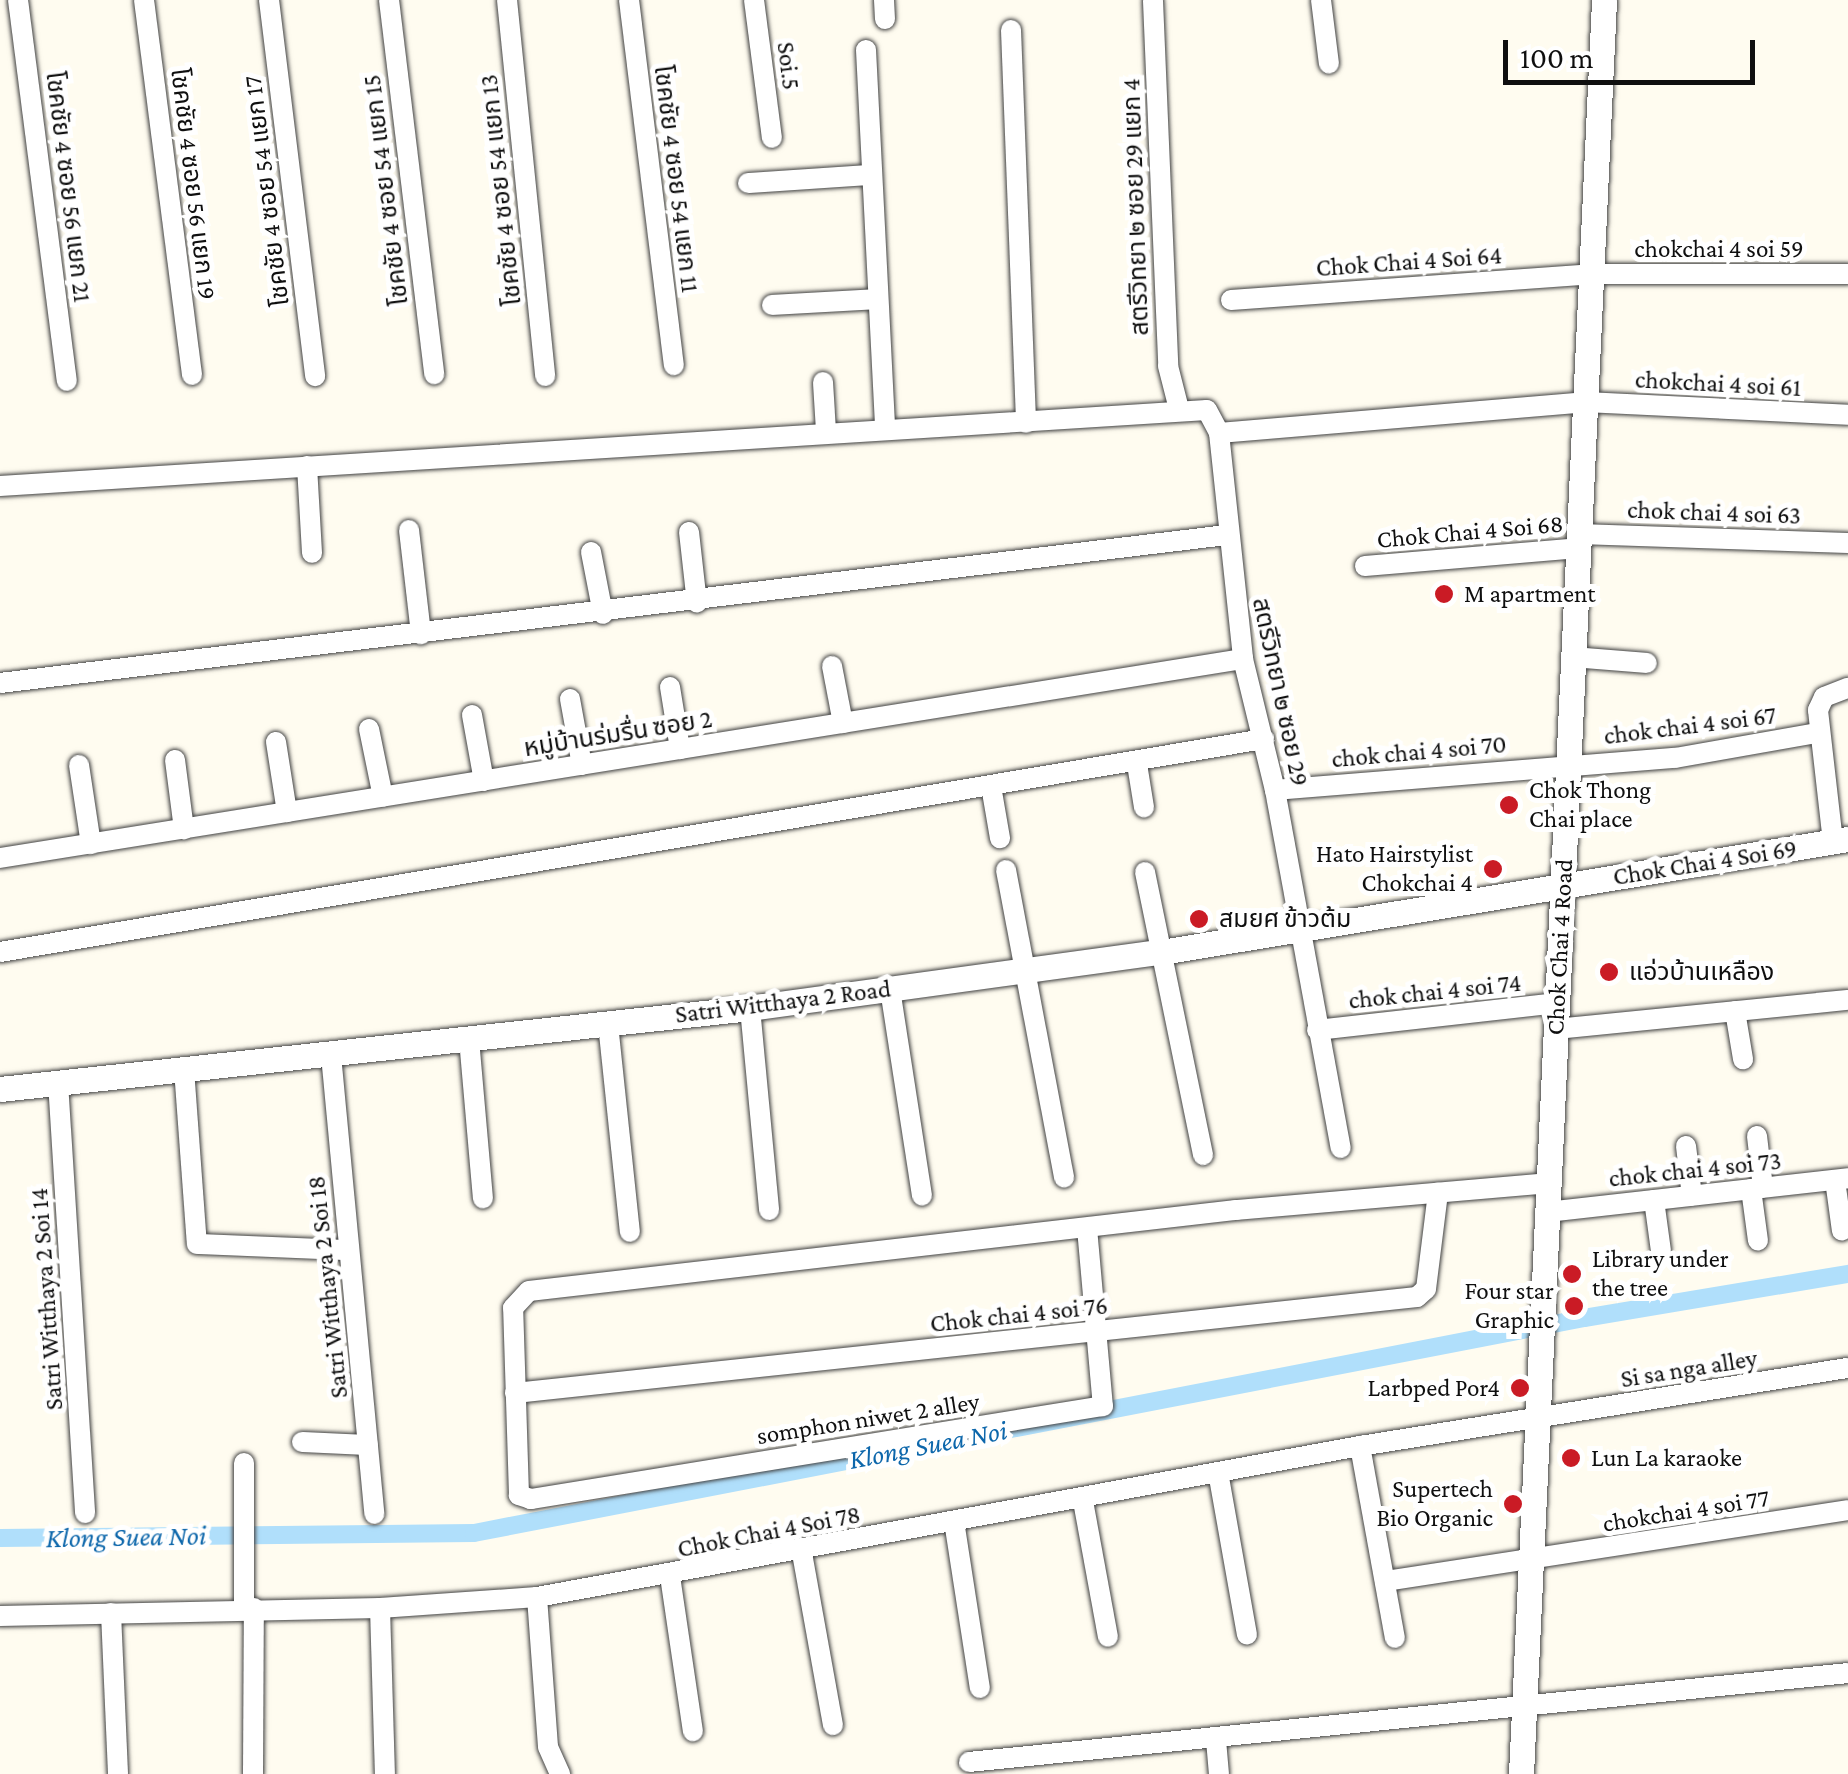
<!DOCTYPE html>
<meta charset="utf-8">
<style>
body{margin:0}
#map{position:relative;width:1848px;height:1774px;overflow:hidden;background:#fffcf0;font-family:"Crimson Pro","Noto Sans Thai",serif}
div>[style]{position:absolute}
.canal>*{height:18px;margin:-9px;padding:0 9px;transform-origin:9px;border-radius:9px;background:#b0dffb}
.roads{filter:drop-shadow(0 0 2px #424242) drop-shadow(0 0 2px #424242)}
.minor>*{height:20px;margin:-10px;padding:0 10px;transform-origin:10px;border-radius:10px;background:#fff}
.tertiary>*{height:25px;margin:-12.5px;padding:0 12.5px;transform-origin:12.5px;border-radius:12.5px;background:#fff}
.dots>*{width:28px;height:28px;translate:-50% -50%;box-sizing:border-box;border:5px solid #fff;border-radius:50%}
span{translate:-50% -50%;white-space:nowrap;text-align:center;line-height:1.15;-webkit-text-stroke:10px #fff;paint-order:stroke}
.street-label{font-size:25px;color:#0f0f0f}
.poi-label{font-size:25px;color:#0f0f0f}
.left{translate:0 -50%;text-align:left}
.right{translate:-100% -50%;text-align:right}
.water-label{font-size:28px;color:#0d67ab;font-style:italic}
.scale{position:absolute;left:1503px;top:40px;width:252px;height:45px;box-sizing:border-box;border:5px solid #0f0f0f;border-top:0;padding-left:12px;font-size:30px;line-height:35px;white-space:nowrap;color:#0f0f0f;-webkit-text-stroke:8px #fff;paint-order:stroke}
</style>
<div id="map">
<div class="canal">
<div style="left:0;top:1538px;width:474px;rotate:-0.6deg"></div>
<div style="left:474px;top:1533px;width:1131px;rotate:-10.96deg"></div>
<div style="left:1584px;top:1318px;width:268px;rotate:-9.5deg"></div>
</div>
<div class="roads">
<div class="minor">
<div style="left:18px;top:0;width:384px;rotate:82.7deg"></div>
<div style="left:144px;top:0;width:378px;rotate:82.7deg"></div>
<div style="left:269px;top:0;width:379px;rotate:83deg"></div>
<div style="left:389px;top:0;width:377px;rotate:83.1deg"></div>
<div style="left:507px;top:0;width:378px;rotate:84.2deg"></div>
<div style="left:629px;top:0;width:368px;rotate:83deg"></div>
<div style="left:754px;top:0;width:139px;rotate:82.6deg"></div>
<div style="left:884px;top:0;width:19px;rotate:87deg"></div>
<div style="left:1321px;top:0;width:64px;rotate:82.9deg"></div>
<div style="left:1153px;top:1px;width:365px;rotate:87.6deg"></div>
<div style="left:1168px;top:366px;width:44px;rotate:75.7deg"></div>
<div style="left:1011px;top:30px;width:393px;rotate:87.8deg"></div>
<div style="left:866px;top:50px;width:380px;rotate:87.1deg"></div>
<div style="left:748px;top:183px;width:122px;rotate:-3.8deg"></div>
<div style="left:1231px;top:300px;width:361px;rotate:-4.1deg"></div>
<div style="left:1591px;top:274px;width:257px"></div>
<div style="left:772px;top:305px;width:106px;rotate:-3.2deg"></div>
<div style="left:823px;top:382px;width:49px;rotate:86.5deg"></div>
<div style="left:1219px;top:433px;width:367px;rotate:-4.8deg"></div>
<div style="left:1585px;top:402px;width:263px;rotate:2.8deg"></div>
<div style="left:307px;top:466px;width:87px;rotate:86.7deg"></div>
<div style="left:0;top:486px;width:1209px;rotate:-3.6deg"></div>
<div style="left:1207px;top:410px;width:26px;rotate:62deg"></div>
<div style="left:1219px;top:433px;width:227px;rotate:83.9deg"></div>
<div style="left:1243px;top:659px;width:135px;rotate:76.3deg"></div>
<div style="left:1275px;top:790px;width:364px;rotate:79.6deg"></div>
<div style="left:409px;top:530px;width:105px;rotate:83.4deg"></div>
<div style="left:689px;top:532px;width:71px;rotate:83.6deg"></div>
<div style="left:1579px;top:534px;width:269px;rotate:1.9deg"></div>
<div style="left:591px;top:552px;width:63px;rotate:79deg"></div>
<div style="left:1365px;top:566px;width:214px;rotate:-4.8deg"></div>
<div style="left:1573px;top:657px;width:74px;rotate:4.6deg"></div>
<div style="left:832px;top:666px;width:58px;rotate:79.1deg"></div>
<div style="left:0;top:683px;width:1235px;rotate:-6.88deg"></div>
<div style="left:670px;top:687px;width:63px;rotate:80.8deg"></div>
<div style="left:570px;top:699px;width:67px;rotate:79.7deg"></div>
<div style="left:472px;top:715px;width:67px;rotate:79.7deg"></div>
<div style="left:369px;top:729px;width:69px;rotate:78.4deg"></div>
<div style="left:276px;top:742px;width:71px;rotate:81.1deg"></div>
<div style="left:175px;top:760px;width:70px;rotate:82.6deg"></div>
<div style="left:1137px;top:764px;width:44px;rotate:80.8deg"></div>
<div style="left:79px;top:765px;width:80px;rotate:81.4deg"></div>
<div style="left:991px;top:786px;width:53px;rotate:80.2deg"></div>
<div style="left:1275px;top:790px;width:401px;rotate:-4.6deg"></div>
<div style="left:1675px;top:758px;width:144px;rotate:-10deg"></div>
<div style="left:1833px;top:842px;width:133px;rotate:-96.5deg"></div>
<div style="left:1818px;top:710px;width:14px;rotate:-65deg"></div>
<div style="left:1824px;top:697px;width:26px;rotate:-21deg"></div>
<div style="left:0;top:858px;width:1259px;rotate:-9.1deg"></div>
<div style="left:1006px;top:870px;width:313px;rotate:79.3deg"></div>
<div style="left:1145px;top:872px;width:289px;rotate:78.4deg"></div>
<div style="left:0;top:952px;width:1282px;rotate:-9.57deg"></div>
<div style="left:890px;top:989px;width:209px;rotate:81.2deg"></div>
<div style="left:750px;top:1008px;width:203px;rotate:84.6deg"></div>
<div style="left:1735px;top:1011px;width:49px;rotate:80.5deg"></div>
<div style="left:608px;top:1024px;width:209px;rotate:84deg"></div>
<div style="left:1556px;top:1029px;width:293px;rotate:-5.7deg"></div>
<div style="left:1317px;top:1030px;width:242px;rotate:-6.4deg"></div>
<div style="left:469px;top:1039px;width:160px;rotate:85deg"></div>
<div style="left:331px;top:1055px;width:461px;rotate:84.6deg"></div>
<div style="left:184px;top:1069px;width:175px;rotate:85.8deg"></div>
<div style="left:197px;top:1244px;width:150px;rotate:2.3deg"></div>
<div style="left:58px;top:1082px;width:432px;rotate:86.4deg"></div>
<div style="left:1757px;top:1136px;width:52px;rotate:83.4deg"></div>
<div style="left:1686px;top:1146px;width:50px;rotate:83.2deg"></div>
<div style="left:1835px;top:1180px;width:51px;rotate:82.2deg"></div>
<div style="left:1751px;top:1189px;width:52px;rotate:82.3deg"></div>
<div style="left:1654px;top:1200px;width:51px;rotate:82.2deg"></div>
<div style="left:1547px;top:1212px;width:303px;rotate:-6.4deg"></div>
<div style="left:1087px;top:1228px;width:179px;rotate:84.9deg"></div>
<div style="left:1103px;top:1406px;width:580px;rotate:170.77deg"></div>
<div style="left:531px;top:1499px;width:13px;rotate:-162deg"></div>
<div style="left:519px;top:1495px;width:187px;rotate:-91.8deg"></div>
<div style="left:513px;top:1308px;width:23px;rotate:-47deg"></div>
<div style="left:529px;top:1291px;width:712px;rotate:-6.54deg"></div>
<div style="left:1236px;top:1210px;width:314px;rotate:-4.9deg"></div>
<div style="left:515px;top:1393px;width:907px;rotate:-6.08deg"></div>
<div style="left:1417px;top:1297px;width:12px;rotate:-42deg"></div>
<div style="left:1426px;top:1289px;width:97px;rotate:-82.9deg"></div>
<div style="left:302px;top:1442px;width:66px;rotate:2.6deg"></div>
<div style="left:1360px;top:1446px;width:195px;rotate:79.7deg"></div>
<div style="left:244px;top:1463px;width:146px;rotate:90deg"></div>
<div style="left:1218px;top:1472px;width:165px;rotate:79.9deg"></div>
<div style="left:1083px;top:1501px;width:138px;rotate:79.6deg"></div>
<div style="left:954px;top:1521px;width:169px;rotate:81.2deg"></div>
<div style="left:802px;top:1553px;width:175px;rotate:79.8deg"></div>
<div style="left:670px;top:1576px;width:157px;rotate:81.6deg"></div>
<div style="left:1385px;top:1581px;width:468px;rotate:-8.7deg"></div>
<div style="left:537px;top:1597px;width:150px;rotate:85.8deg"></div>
<div style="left:548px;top:1747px;width:30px;rotate:66deg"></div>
<div style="left:380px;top:1608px;width:166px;rotate:88.3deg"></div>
<div style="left:111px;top:1613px;width:161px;rotate:87.5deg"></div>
<div style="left:0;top:1616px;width:380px;rotate:-1.2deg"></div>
<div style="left:380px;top:1608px;width:157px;rotate:-4deg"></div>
<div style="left:537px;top:1597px;width:837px;rotate:-10.4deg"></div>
<div style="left:1360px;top:1446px;width:494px;rotate:-9.1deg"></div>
<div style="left:1216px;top:1740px;width:34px;rotate:85deg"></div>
<div style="left:969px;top:1762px;width:883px;rotate:-5.78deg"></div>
<div style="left:253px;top:1774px;width:166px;rotate:-89.7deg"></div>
</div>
<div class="tertiary">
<div style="left:0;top:1089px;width:754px;rotate:-6.16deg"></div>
<div style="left:750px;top:1008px;width:415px;rotate:-7.8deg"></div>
<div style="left:1161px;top:952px;width:696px;rotate:-9.34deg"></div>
<div style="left:1521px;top:1774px;width:1776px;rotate:-87.32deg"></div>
</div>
</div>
<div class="dots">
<div style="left:1444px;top:594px;background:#ca1b25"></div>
<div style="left:1509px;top:805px;background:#ca1b25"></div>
<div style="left:1493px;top:869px;background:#ca1b25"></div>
<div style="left:1199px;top:919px;background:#ca1b25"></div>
<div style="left:1609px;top:972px;background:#ca1b25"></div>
<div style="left:1572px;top:1274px;background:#ca1b25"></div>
<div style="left:1574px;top:1306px;background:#ca1b25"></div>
<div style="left:1520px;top:1388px;background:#ca1b25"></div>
<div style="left:1571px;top:1458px;background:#ca1b25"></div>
<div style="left:1513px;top:1504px;background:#ca1b25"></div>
</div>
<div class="street-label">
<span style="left:788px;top:66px;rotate:83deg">Soi.5</span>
<span style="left:676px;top:179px;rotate:83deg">โชคชัย 4 ซอย 54 แยก 11</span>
<span style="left:193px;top:184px;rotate:83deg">โชคชัย 4 ซอย 56 แยก 19</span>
<span style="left:68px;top:187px;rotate:83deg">โชคชัย 4 ซอย 56 แยก 21</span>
<span style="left:386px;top:190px;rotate:-97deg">โชคชัย 4 ซอย 54 แยก 15</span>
<span style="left:501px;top:190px;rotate:-96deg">โชคชัย 4 ซอย 54 แยก 13</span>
<span style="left:267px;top:191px;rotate:-97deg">โชคชัย 4 ซอย 54 แยก 17</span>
<span style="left:1136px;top:207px;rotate:-92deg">สตรีวิทยา ๒ ซอย 29 แยก 4</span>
<span style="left:1719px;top:249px">chokchai 4 soi 59</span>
<span style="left:1409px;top:262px;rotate:-4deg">Chok Chai 4 Soi 64</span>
<span style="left:1718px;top:384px;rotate:3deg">chokchai 4 soi 61</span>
<span style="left:1714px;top:513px;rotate:2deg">chok chai 4 soi 63</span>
<span style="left:1470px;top:532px;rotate:-5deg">Chok Chai 4 Soi 68</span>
<span style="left:1280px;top:692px;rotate:78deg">สตรีวิทยา ๒ ซอย 29</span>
<span style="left:1690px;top:726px;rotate:-7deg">chok chai 4 soi 67</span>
<span style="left:618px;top:734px;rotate:-9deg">หมู่บ้านร่มรื่น ซอย 2</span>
<span style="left:1419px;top:752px;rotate:-5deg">chok chai 4 soi 70</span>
<span style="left:1705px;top:863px;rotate:-9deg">Chok Chai 4 Soi 69</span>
<span style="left:1560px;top:947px;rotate:-87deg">Chok Chai 4 Road</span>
<span style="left:1435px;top:992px;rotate:-6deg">chok chai 4 soi 74</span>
<span style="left:783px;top:1002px;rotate:-7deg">Satri Witthaya 2 Road</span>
<span style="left:1695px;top:1170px;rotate:-6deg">chok chai 4 soi 73</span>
<span style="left:328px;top:1287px;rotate:-96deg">Satri Witthaya 2 Soi 18</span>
<span style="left:47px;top:1299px;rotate:-94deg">Satri Witthaya 2 Soi 14</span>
<span style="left:1019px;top:1315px;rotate:-6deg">Chok chai 4 soi 76</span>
<span style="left:1689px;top:1369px;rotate:-9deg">Si sa nga alley</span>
<span style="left:868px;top:1419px;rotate:-9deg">somphon niwet 2 alley</span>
<span style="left:1686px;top:1511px;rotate:-9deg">chokchai 4 soi 77</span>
<span style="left:769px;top:1532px;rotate:-11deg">Chok Chai 4 Soi 78</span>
</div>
<div class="poi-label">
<span class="left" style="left:1464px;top:594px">M apartment</span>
<span class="left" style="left:1529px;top:805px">Chok Thong<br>Chai place</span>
<span class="right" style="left:1473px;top:869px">Hato Hairstylist<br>Chokchai 4</span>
<span class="left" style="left:1219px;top:919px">สมยศ ข้าวต้ม</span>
<span class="left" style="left:1629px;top:972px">แอ่วบ้านเหลือง</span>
<span class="left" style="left:1592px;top:1274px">Library under<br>the tree</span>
<span class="right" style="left:1554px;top:1306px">Four star<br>Graphic</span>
<span class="right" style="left:1500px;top:1388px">Larbped Por4</span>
<span class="left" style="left:1591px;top:1458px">Lun La karaoke</span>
<span class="right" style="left:1493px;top:1504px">Supertech<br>Bio Organic</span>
</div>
<div class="water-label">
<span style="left:928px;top:1445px;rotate:-11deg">Klong Suea Noi</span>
<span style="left:126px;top:1537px;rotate:-1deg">Klong Suea Noi</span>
</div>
<div class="scale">100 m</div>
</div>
